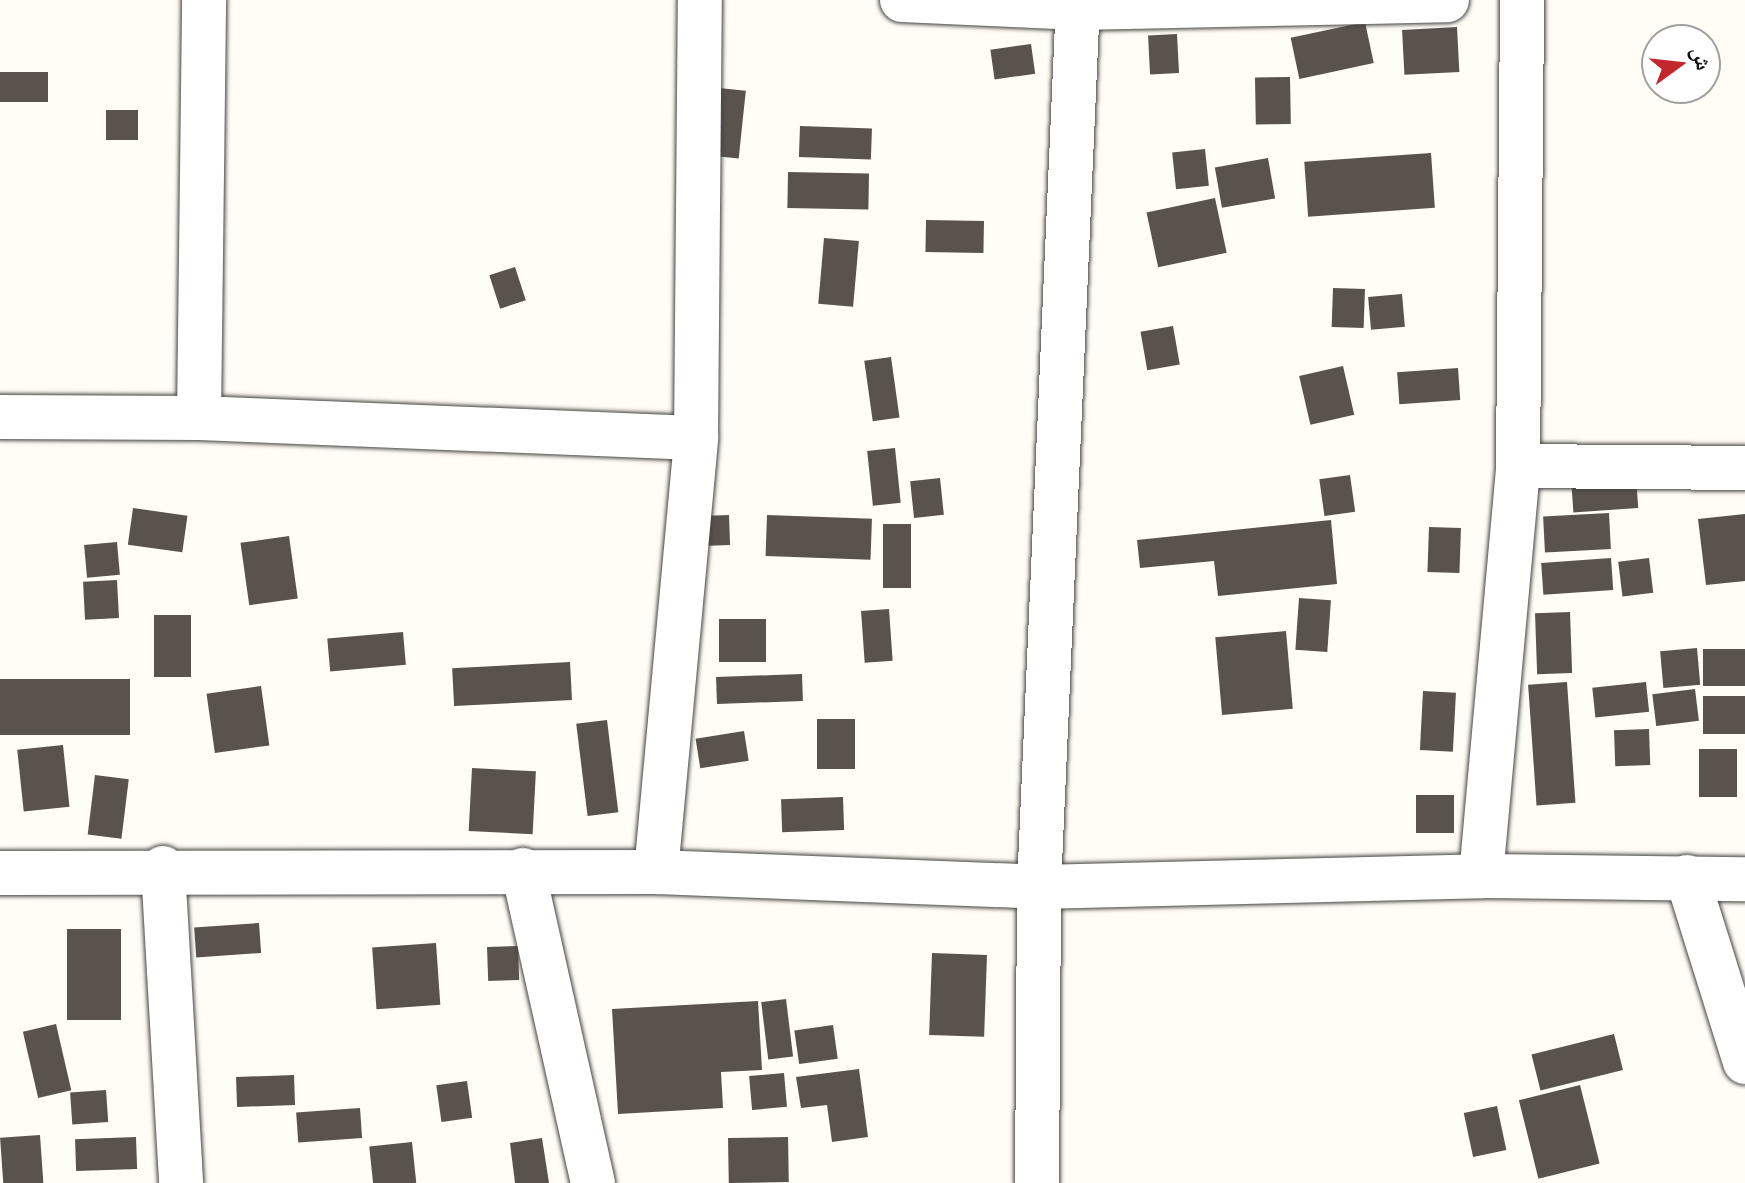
<!DOCTYPE html>
<meta charset="utf-8">
<style>
body{margin:0}
#map{position:relative;width:1745px;height:1183px;overflow:hidden;background:#fffdf5;font-family:"IBM Plex Serif","Noto Naskh Arabic",serif}
div>[style]{position:absolute}
.building>*{inset:0;background:#5a524d;transform-origin:0 0}
.roads{filter:drop-shadow(0 0 2px #444) drop-shadow(0 0 2px #444)}
.minor>*{height:44px;margin:-22px;padding:0 22px;transform-origin:22px;border-radius:22px;background:#fff}
span{translate:-50% -50%;white-space:nowrap;text-align:center;line-height:1.15;-webkit-text-stroke:8px #fff;paint-order:stroke}
.north{position:absolute;left:1641px;top:24px;width:80px;height:80px;box-sizing:border-box;background:#fff;border:2px solid #a0a0a0;border-radius:50%;rotate:75deg;font-size:22px;font-weight:700;line-height:32px;text-align:center;color:#111}
.north::after{content:'';display:block;margin:auto;width:28px;height:36px;background:#c4262e;clip-path:polygon(50% 0,100% 100%,50% 72%,0 100%)}
</style>
<div id="map">
<div class="building">
<div style="left:1365px;top:22px;width:42px;height:76px;rotate:78deg"></div>
<div style="left:1457px;top:27px;width:45px;height:55px;rotate:87deg"></div>
<div style="left:1177px;top:34px;width:39px;height:29px;rotate:87deg"></div>
<div style="left:1031px;top:44px;width:30px;height:41px;rotate:82deg"></div>
<div style="left:0;top:72px;width:48px;height:30px"></div>
<div style="left:1290px;top:77px;width:47px;height:35px;rotate:89deg"></div>
<div style="left:709px;top:87px;width:37px;height:68px;rotate:6deg"></div>
<div style="left:106px;top:110px;width:32px;height:30px"></div>
<div style="left:800px;top:126px;width:72px;height:31px;rotate:2deg"></div>
<div style="left:1205px;top:149px;width:37px;height:33px;rotate:84deg"></div>
<div style="left:1431px;top:153px;width:55px;height:127px;rotate:86deg"></div>
<div style="left:1268px;top:158px;width:41px;height:54px;rotate:80deg"></div>
<div style="left:788px;top:172px;width:81px;height:36px;rotate:1deg"></div>
<div style="left:1215px;top:198px;width:56px;height:70px;rotate:78deg"></div>
<div style="left:926px;top:220px;width:58px;height:32px;rotate:1deg"></div>
<div style="left:824px;top:238px;width:35px;height:66px;rotate:5deg"></div>
<div style="left:515px;top:267px;width:35px;height:27px;rotate:72deg"></div>
<div style="left:1333px;top:288px;width:32px;height:39px;rotate:2deg"></div>
<div style="left:1402px;top:294px;width:33px;height:34px;rotate:85deg"></div>
<div style="left:1173px;top:326px;width:39px;height:33px;rotate:80deg"></div>
<div style="left:891px;top:357px;width:61px;height:27px;rotate:82deg"></div>
<div style="left:1343px;top:366px;width:50px;height:45px;rotate:77deg"></div>
<div style="left:1458px;top:368px;width:32px;height:61px;rotate:86deg"></div>
<div style="left:895px;top:448px;width:55px;height:28px;rotate:84deg"></div>
<div style="left:1350px;top:475px;width:37px;height:31px;rotate:82deg"></div>
<div style="left:1636px;top:476px;width:32px;height:65px;rotate:86deg"></div>
<div style="left:940px;top:478px;width:37px;height:30px;rotate:84deg"></div>
<div style="left:133px;top:508px;width:55px;height:37px;rotate:8deg"></div>
<div style="left:1609px;top:513px;width:36px;height:66px;rotate:87deg"></div>
<div style="clip-path:polygon(1745px 514px,1745px 581px,1706px 585px,1698px 519px)"></div>
<div style="left:729px;top:515px;width:30px;height:35px;rotate:88deg"></div>
<div style="left:767px;top:515px;width:105px;height:41px;rotate:2deg"></div>
<div style="clip-path:polygon(1331px 520px,1337px 584px,1218px 596px,1214px 561px,1140px 568px,1137px 540px)"></div>
<div style="left:883px;top:524px;width:28px;height:64px"></div>
<div style="left:1429px;top:527px;width:32px;height:45px;rotate:2deg"></div>
<div style="left:289px;top:536px;width:63px;height:49px;rotate:82deg"></div>
<div style="left:117px;top:542px;width:33px;height:33px;rotate:85deg"></div>
<div style="left:1611px;top:558px;width:32px;height:70px;rotate:86deg"></div>
<div style="left:1649px;top:558px;width:35px;height:31px;rotate:83deg"></div>
<div style="left:117px;top:580px;width:38px;height:34px;rotate:87deg"></div>
<div style="left:1299px;top:598px;width:32px;height:52px;rotate:4deg"></div>
<div style="left:889px;top:609px;width:52px;height:28px;rotate:86deg"></div>
<div style="left:1570px;top:612px;width:61px;height:35px;rotate:88deg"></div>
<div style="left:154px;top:615px;width:37px;height:62px"></div>
<div style="left:719px;top:619px;width:47px;height:43px"></div>
<div style="left:1286px;top:631px;width:78px;height:71px;rotate:85deg"></div>
<div style="left:403px;top:632px;width:33px;height:76px;rotate:85deg"></div>
<div style="left:1697px;top:648px;width:37px;height:37px;rotate:85deg"></div>
<div style="left:1745px;top:649px;width:37px;height:42px;rotate:90deg"></div>
<div style="left:570px;top:662px;width:38px;height:118px;rotate:87deg"></div>
<div style="left:802px;top:674px;width:27px;height:86px;rotate:88deg"></div>
<div style="left:0;top:679px;width:130px;height:56px"></div>
<div style="left:1567px;top:682px;width:121px;height:39px;rotate:86deg"></div>
<div style="left:1646px;top:682px;width:30px;height:54px;rotate:84deg"></div>
<div style="left:261px;top:686px;width:60px;height:55px;rotate:82deg"></div>
<div style="left:1695px;top:689px;width:32px;height:43px;rotate:83deg"></div>
<div style="left:1423px;top:691px;width:33px;height:59px;rotate:3deg"></div>
<div style="left:1703px;top:696px;width:42px;height:38px"></div>
<div style="left:817px;top:719px;width:38px;height:50px"></div>
<div style="left:607px;top:720px;width:93px;height:31px;rotate:83deg"></div>
<div style="left:1649px;top:729px;width:36px;height:35px;rotate:88deg"></div>
<div style="left:744px;top:731px;width:30px;height:49px;rotate:81deg"></div>
<div style="left:63px;top:745px;width:62px;height:46px;rotate:84deg"></div>
<div style="left:1699px;top:749px;width:38px;height:48px"></div>
<div style="left:472px;top:768px;width:64px;height:63px;rotate:3deg"></div>
<div style="left:95px;top:775px;width:34px;height:60px;rotate:7deg"></div>
<div style="left:1416px;top:795px;width:38px;height:38px"></div>
<div style="left:843px;top:797px;width:33px;height:62px;rotate:88deg"></div>
<div style="left:259px;top:923px;width:30px;height:65px;rotate:86deg"></div>
<div style="left:67px;top:929px;width:54px;height:91px"></div>
<div style="left:436px;top:943px;width:62px;height:64px;rotate:86deg"></div>
<div style="left:518px;top:946px;width:34px;height:31px;rotate:88deg"></div>
<div style="left:932px;top:953px;width:55px;height:82px;rotate:2deg"></div>
<div style="left:786px;top:999px;width:58px;height:25px;rotate:83deg"></div>
<div style="clip-path:polygon(758px 1001px,762px 1070px,721px 1072px,723px 1108px,618px 1114px,612px 1009px)"></div>
<div style="left:56px;top:1024px;width:68px;height:34px;rotate:77deg"></div>
<div style="left:833px;top:1025px;width:34px;height:39px;rotate:82deg"></div>
<div style="left:1614px;top:1034px;width:37px;height:85px;rotate:76deg"></div>
<div style="clip-path:polygon(859px 1069px,868px 1137px,832px 1142px,827px 1105px,801px 1108px,796px 1077px)"></div>
<div style="left:784px;top:1073px;width:34px;height:35px;rotate:85deg"></div>
<div style="left:294px;top:1075px;width:30px;height:58px;rotate:88deg"></div>
<div style="left:467px;top:1081px;width:37px;height:31px;rotate:82deg"></div>
<div style="left:1580px;top:1085px;width:81px;height:63px;rotate:76deg"></div>
<div style="left:106px;top:1090px;width:32px;height:36px;rotate:86deg"></div>
<div style="left:1497px;top:1106px;width:45px;height:34px;rotate:78deg"></div>
<div style="left:360px;top:1108px;width:30px;height:64px;rotate:86deg"></div>
<div style="left:40px;top:1135px;width:48px;height:40px;rotate:86deg"></div>
<div style="left:136px;top:1137px;width:32px;height:61px;rotate:88deg"></div>
<div style="left:788px;top:1137px;width:45px;height:60px;rotate:89deg"></div>
<div style="clip-path:polygon(542px 1138px,549px 1183px,515px 1183px,510px 1143px)"></div>
<div style="left:412px;top:1142px;width:41px;height:43px;rotate:84deg"></div>
</div>
<div class="roads">
<div class="minor">
<div style="left:902px;top:0;width:177px;rotate:2.6deg"></div>
<div style="left:1079px;top:8px;width:368px;rotate:-1.2deg"></div>
<div style="left:0;top:417px;width:199px;rotate:0.3deg"></div>
<div style="left:199px;top:418px;width:497px;rotate:2.3deg"></div>
<div style="left:199px;top:418px;width:418px;rotate:-89.3deg"></div>
<div style="left:1518px;top:466px;width:227px;rotate:0.5deg"></div>
<div style="left:163px;top:868px;width:316px;rotate:86.7deg"></div>
<div style="left:523px;top:870px;width:321px;rotate:77.4deg"></div>
<div style="left:656px;top:872px;width:436px;rotate:-84.7deg"></div>
<div style="left:696px;top:438px;width:438px;rotate:-89.5deg"></div>
<div style="left:0;top:873px;width:656px;rotate:-0.09deg"></div>
<div style="left:656px;top:872px;width:383px;rotate:2.2deg"></div>
<div style="left:1039px;top:887px;width:442px;rotate:-1.4deg"></div>
<div style="left:1481px;top:876px;width:264px;rotate:0.7deg"></div>
<div style="left:1481px;top:876px;width:412px;rotate:-84.8deg"></div>
<div style="left:1518px;top:466px;width:466px;rotate:-89.5deg"></div>
<div style="left:1687px;top:877px;width:194px;rotate:72.6deg"></div>
<div style="left:1037px;top:1183px;width:296px;rotate:-89.6deg"></div>
<div style="left:1039px;top:887px;width:888px;rotate:-87.48deg"></div>
</div>
</div>
<div class="north">ش</div>
</div>
